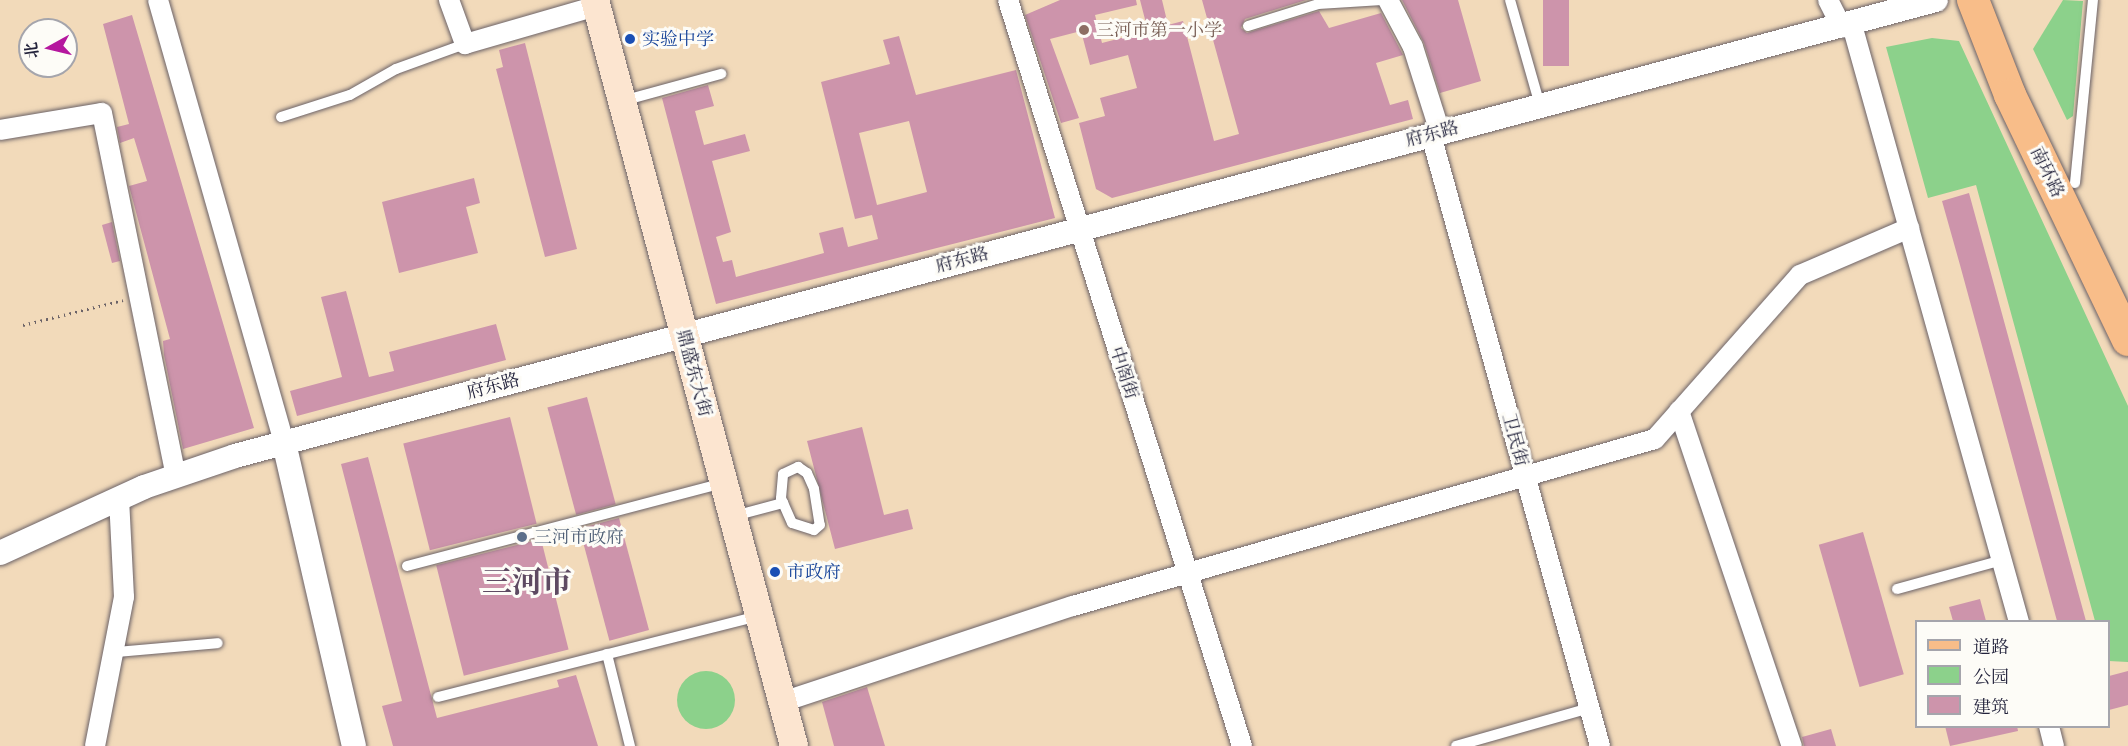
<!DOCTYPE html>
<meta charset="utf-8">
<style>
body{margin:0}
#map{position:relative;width:2128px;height:746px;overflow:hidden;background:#f2daba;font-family:Alegreya,"Noto Serif SC",serif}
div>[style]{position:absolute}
.green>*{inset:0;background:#8cd18b}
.round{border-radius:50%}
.building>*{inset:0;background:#cd94ab;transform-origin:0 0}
.path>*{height:3px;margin-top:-1.5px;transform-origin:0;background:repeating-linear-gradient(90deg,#6b6267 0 1.5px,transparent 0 6px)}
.roads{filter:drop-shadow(0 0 2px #6b6267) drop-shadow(0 0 2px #6b6267)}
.service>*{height:10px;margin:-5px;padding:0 5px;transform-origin:5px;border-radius:5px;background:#fff}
.minor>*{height:20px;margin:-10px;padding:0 10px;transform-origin:10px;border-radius:10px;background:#fff}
.tertiary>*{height:24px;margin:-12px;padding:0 12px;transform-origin:12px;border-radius:12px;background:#fff}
.secondary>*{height:28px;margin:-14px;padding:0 14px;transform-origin:14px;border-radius:14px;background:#fce5d0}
.primary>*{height:32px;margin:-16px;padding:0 16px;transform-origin:16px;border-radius:16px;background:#f8bd89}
.dots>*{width:16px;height:16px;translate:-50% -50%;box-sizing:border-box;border:3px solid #fdfcf7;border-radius:50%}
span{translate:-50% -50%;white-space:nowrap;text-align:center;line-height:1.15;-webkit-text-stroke:6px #fdfcf7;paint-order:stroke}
.education-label{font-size:18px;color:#785e54}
.left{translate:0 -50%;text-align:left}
.transit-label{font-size:18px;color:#164399}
.street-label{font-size:18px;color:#22223b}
.service-label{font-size:18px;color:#4e5e75}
.town-label{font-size:30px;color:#5e4a62;font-weight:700}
.legend{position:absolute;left:1915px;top:620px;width:195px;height:108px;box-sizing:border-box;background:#fdfcf7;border:2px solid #a5a5ac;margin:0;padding:8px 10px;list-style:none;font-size:18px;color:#22223b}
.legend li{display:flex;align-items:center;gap:12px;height:30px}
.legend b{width:30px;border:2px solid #a5a5ac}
.north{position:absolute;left:18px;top:18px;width:60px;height:60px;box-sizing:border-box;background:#fdfcf7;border:2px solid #a5a5ac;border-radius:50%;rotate:262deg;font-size:16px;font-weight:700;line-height:24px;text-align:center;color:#22223b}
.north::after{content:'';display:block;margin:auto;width:21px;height:27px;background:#b5179e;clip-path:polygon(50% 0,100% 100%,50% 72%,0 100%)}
</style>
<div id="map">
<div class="green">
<div style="clip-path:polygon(2063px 0,2083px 1px,2073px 116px,2067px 120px,2033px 49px)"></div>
<div style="clip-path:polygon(1932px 38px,1959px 41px,2128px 406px,2128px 662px,2109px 661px,2108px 622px,2095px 621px,1976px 185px,1928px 198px,1886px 47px)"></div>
<div class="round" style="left:677px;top:671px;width:58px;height:58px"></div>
</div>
<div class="building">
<div style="clip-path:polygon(1060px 0,1136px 0,1137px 5px,1095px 15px,1102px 43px,1148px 31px,1140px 0,1162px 0,1168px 25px,1183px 21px,1214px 141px,1239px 134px,1202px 0,1306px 0,1245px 19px,1241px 28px,1247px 33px,1319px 11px,1329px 28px,1381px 13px,1403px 55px,1376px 63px,1390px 105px,1408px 100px,1413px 119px,1112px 198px,1096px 189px,1079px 123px,1105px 116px,1100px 98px,1137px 88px,1128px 55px,1090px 65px,1081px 31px,1050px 39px,1079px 118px,1061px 123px,1025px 15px)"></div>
<div style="clip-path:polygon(1402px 0,1458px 0,1481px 81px,1440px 93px,1424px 43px)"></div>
<div style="left:1543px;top:0;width:26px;height:66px"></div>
<div style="clip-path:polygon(132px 15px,254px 428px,183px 449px,164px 355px,163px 341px,170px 339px,129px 186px,147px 181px,134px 138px,120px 143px,117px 127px,129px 124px,103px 24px)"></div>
<div style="clip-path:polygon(evenodd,899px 36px,916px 95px,1016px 70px,1055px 218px,716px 304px,662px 98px,708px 85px,714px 106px,695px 111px,704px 145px,745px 134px,750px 151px,712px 161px,731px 232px,716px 237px,723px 262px,732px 260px,736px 277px,824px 253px,819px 233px,843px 227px,848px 247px,878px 239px,872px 215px,855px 219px,821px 82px,890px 64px,883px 40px,899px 36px,909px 121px,927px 192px,877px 205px,859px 133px,909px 121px)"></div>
<div style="clip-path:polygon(525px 43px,577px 249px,545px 257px,496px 69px,503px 67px,499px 50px)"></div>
<div style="clip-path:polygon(474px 178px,480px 203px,466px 207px,478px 253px,399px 273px,382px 202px)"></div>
<div style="clip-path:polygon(1969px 193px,2022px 387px,2086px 621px,2057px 621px,1960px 265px,1942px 201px)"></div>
<div style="clip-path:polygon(112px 222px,120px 261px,112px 263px,102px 225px)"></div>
<div style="clip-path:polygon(346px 291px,369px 377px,394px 371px,389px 352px,496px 324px,506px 360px,297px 416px,290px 391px,342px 377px,321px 297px)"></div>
<div style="left:587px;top:397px;width:111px;height:41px;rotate:75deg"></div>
<div style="left:510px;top:417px;width:110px;height:110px;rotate:76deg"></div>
<div style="clip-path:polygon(862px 427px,884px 515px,908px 509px,913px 529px,835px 549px,807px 441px)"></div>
<div style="clip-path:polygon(368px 457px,437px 718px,559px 687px,557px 680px,576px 675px,598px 746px,393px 746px,382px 706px,402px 701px,341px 464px)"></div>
<div style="left:619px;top:518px;width:116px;height:41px;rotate:75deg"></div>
<div style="left:1863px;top:532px;width:148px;height:46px;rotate:74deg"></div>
<div style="left:541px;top:539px;width:114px;height:108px;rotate:76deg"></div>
<div style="clip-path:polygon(1980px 599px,1986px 621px,1953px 621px,1949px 607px)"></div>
<div style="clip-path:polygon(2128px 671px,2128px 705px,2109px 710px,2109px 676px)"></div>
<div style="clip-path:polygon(867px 687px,885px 746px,834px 746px,822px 702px)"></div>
<div style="clip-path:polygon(1945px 726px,2017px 726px,2018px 731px,1950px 746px)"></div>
<div style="clip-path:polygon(1831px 729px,1836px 746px,1804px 746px,1802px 737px)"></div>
</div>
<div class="path">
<div style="left:23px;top:325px;width:103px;rotate:-14deg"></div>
</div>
<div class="roads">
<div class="service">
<div style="left:1510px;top:0;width:109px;rotate:74.1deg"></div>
<div style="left:1248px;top:26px;width:73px;rotate:-17.4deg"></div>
<div style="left:1318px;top:4px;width:64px;rotate:-3.6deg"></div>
<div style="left:622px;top:101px;width:103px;rotate:-15.3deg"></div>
<div style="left:281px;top:117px;width:72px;rotate:-17.7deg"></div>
<div style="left:350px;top:95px;width:53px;rotate:-29.5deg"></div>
<div style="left:396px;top:69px;width:73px;rotate:-19.9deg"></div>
<div style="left:2075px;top:183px;width:184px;rotate:-84.4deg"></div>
<div style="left:798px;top:467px;width:11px;rotate:34deg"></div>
<div style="left:807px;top:473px;width:17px;rotate:66deg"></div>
<div style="left:814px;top:489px;width:36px;rotate:81deg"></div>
<div style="left:820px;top:525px;width:8px;rotate:140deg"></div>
<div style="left:814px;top:530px;width:23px;rotate:-162deg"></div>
<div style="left:792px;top:523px;width:27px;rotate:-114deg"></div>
<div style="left:781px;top:498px;width:24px;rotate:-85deg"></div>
<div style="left:783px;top:474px;width:17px;rotate:-25deg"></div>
<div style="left:734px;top:516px;width:51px;rotate:-14.9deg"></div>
<div style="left:407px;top:566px;width:327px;rotate:-14.7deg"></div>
<div style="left:1897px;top:589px;width:109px;rotate:-15.4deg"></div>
<div style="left:116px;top:652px;width:102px;rotate:-5deg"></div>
<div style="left:607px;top:654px;width:95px;rotate:76deg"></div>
<div style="left:438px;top:697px;width:330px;rotate:-14.2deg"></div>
<div style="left:1456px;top:746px;width:138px;rotate:-15.9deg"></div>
</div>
<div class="minor">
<div style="left:158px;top:0;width:461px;rotate:74.1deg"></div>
<div style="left:449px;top:0;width:47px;rotate:70deg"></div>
<div style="left:465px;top:44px;width:137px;rotate:-16.1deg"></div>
<div style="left:1008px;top:0;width:782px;rotate:72.58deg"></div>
<div style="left:1388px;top:0;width:53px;rotate:62deg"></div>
<div style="left:1413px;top:47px;width:89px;rotate:72.4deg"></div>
<div style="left:1828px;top:0;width:31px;rotate:63deg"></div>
<div style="left:1852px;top:25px;width:620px;rotate:74.37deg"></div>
<div style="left:0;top:130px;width:103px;rotate:-9.5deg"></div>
<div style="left:102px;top:113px;width:370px;rotate:78.5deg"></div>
<div style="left:1431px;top:135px;width:634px;rotate:74.54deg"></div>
<div style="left:1679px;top:411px;width:354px;rotate:71.4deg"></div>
<div style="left:782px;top:702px;width:306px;rotate:-18.3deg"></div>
<div style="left:1073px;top:606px;width:605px;rotate:-16.01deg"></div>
<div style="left:1655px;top:439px;width:219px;rotate:-48.5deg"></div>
<div style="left:1800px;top:275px;width:119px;rotate:-23.3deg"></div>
<div style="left:2049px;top:726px;width:21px;rotate:76deg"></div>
<div style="left:95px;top:746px;width:152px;rotate:-79deg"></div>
<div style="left:124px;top:597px;width:98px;rotate:-92.9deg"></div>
</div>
<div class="tertiary">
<div style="left:284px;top:443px;width:311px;rotate:77deg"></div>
<div style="left:0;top:553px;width:158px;rotate:-24.6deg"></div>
<div style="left:144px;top:487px;width:96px;rotate:-18.8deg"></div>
<div style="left:235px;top:456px;width:1761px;rotate:-15.01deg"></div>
</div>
<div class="secondary">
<div style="left:595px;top:0;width:772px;rotate:75.06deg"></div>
</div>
<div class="primary">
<div style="left:1973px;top:0;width:102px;rotate:68.7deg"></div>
<div style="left:2010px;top:95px;width:272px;rotate:64.3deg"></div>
</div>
</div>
<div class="dots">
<div style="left:1084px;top:30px;background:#8d6e63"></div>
<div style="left:630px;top:39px;background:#1a4fb4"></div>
<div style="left:522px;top:537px;background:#5c6f8a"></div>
<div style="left:775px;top:572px;background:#1a4fb4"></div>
</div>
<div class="education-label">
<span class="left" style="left:1096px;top:30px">三河市第一小学</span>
</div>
<div class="transit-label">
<span class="left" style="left:642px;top:39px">实验中学</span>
<span class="left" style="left:787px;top:572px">市政府</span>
</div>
<div class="street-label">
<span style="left:1432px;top:134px;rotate:-15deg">府东路</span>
<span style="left:2047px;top:172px;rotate:64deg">南环路</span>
<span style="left:962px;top:260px;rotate:-15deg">府东路</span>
<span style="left:694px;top:373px;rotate:75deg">鼎盛东大街</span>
<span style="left:1124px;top:373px;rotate:72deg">中阁街</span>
<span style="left:493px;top:386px;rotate:-15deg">府东路</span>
<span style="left:1515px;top:440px;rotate:75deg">卫民街</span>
</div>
<div class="service-label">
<span class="left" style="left:534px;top:537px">三河市政府</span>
</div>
<div class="town-label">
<span style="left:527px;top:582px">三河市</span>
</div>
<ul class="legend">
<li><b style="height:8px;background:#f8bd89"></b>道路</li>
<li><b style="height:16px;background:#8cd18b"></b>公园</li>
<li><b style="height:16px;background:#cd94ab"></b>建筑</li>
</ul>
<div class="north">北</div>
</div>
